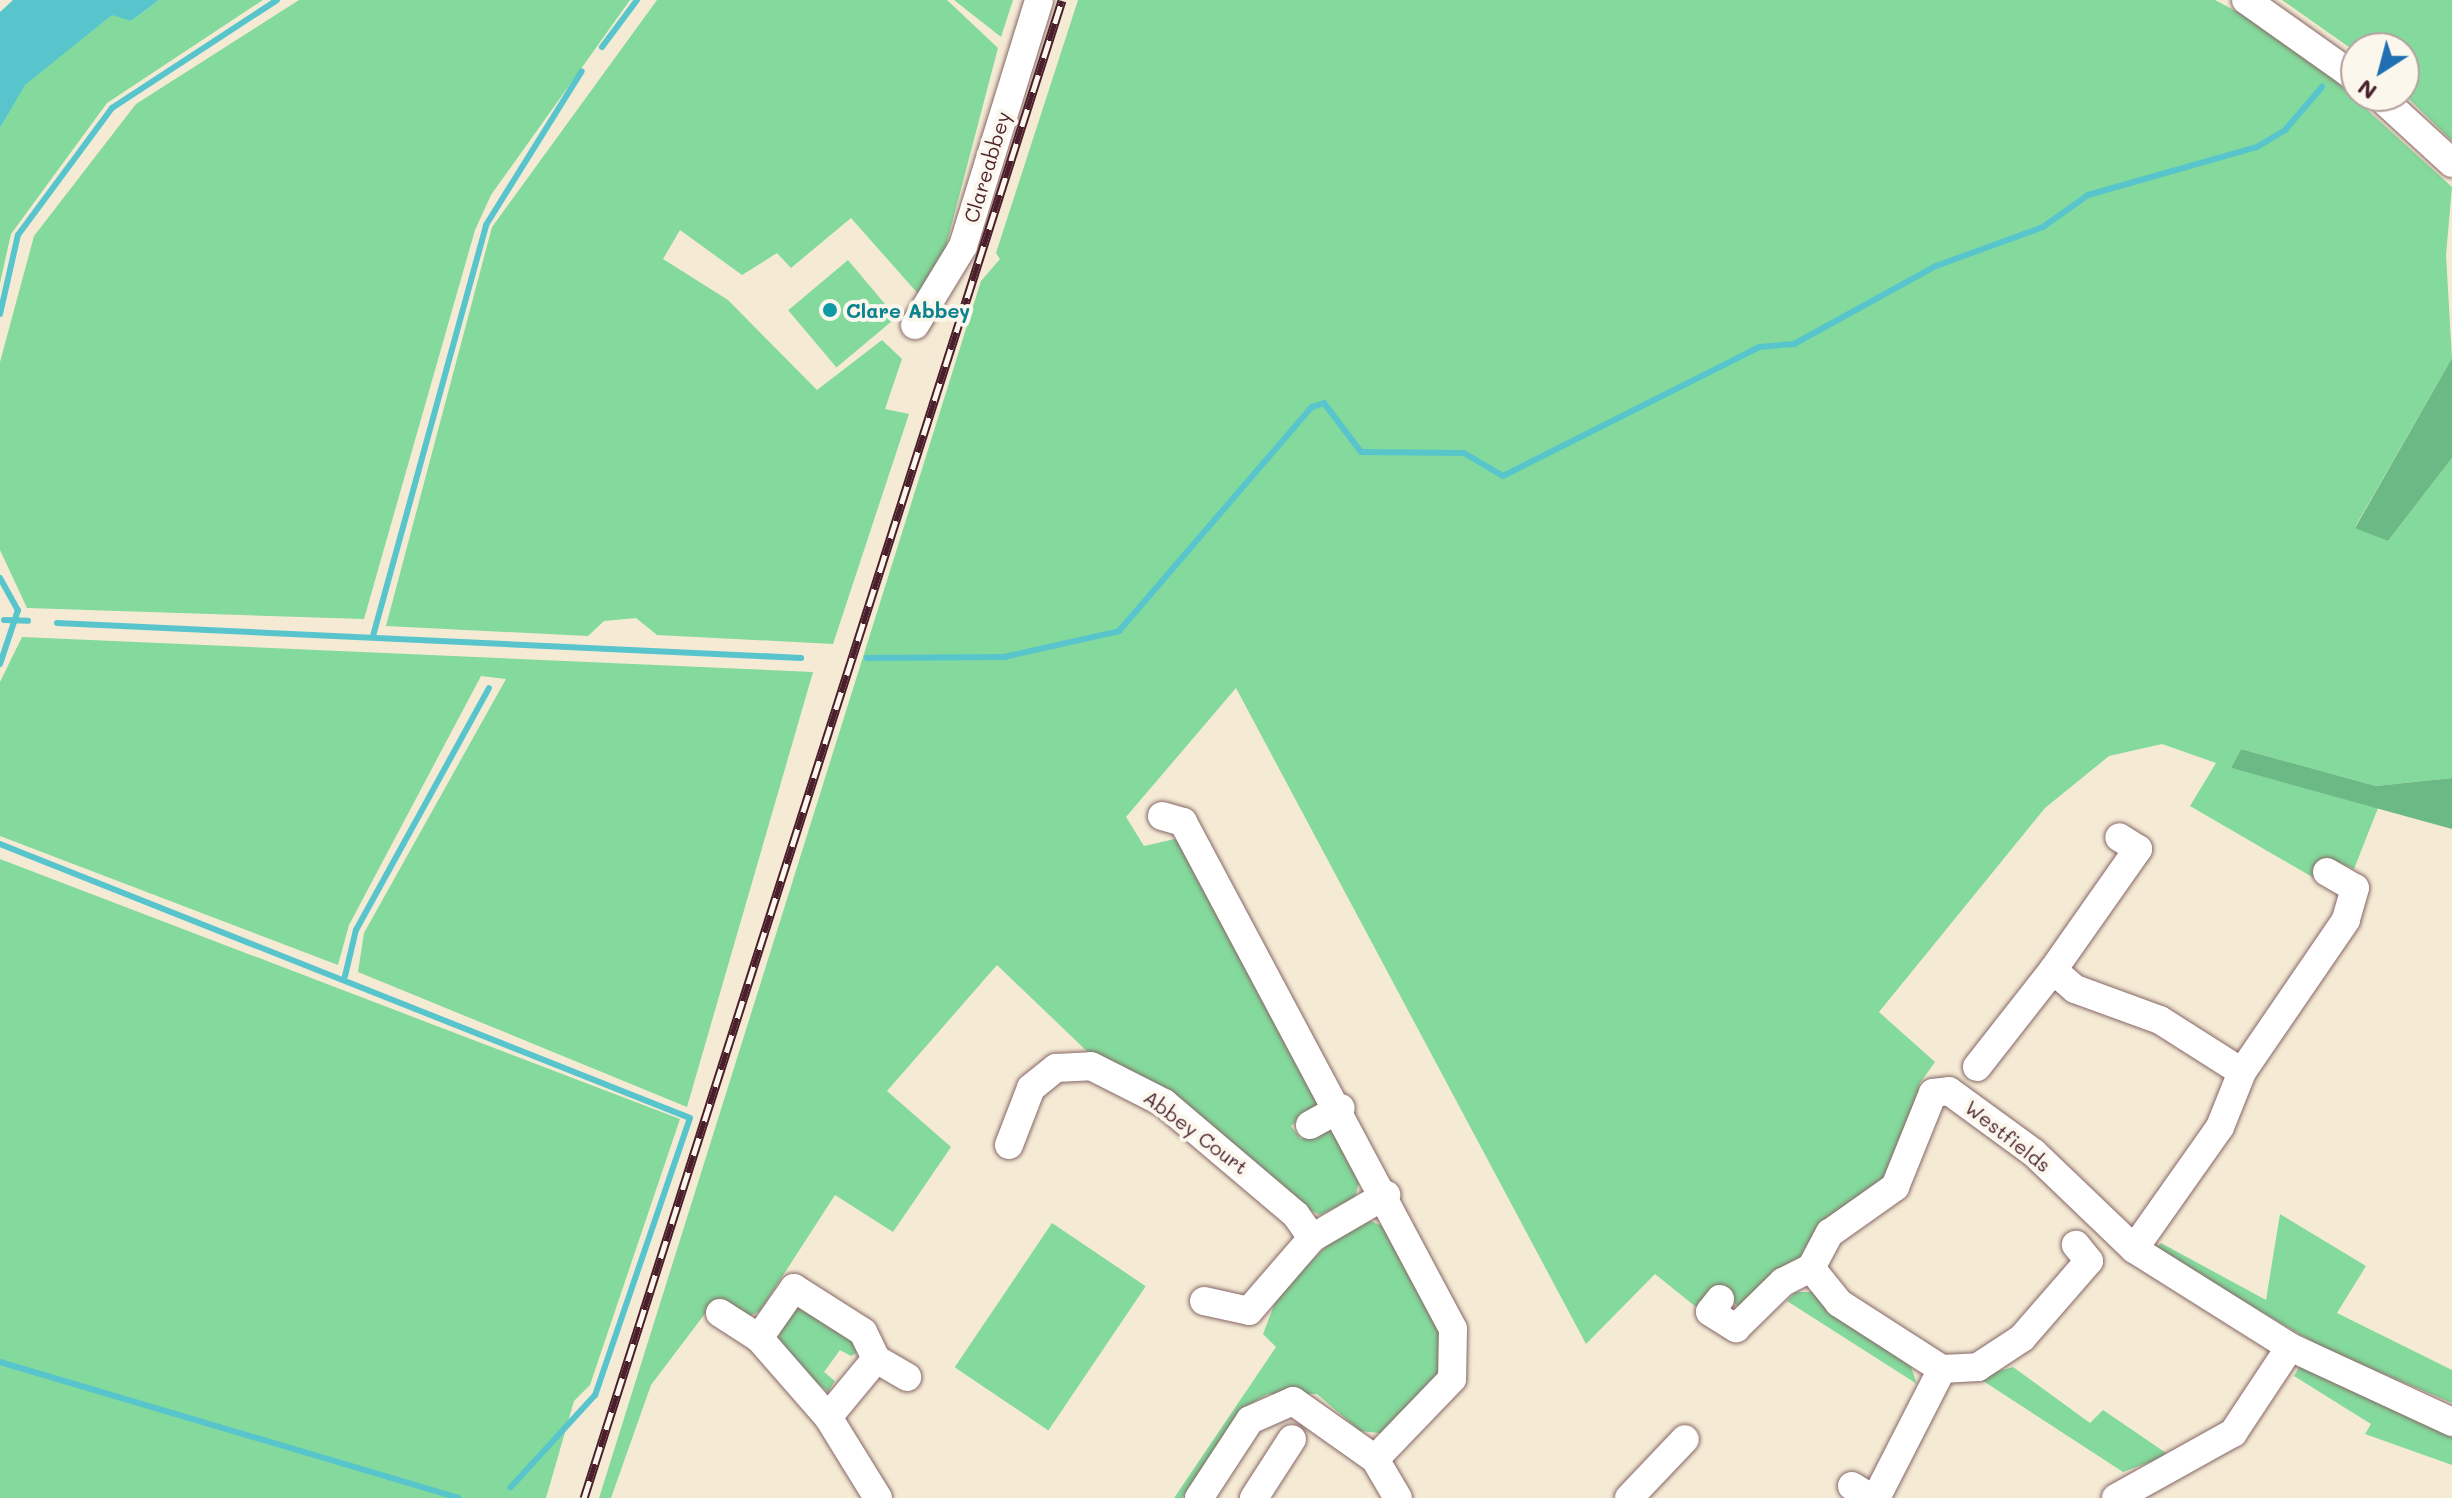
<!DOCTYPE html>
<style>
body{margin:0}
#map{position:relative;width:2452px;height:1498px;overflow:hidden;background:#f5ebd5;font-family:Mali,sans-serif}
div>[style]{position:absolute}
.green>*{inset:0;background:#84d99c;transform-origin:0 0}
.forest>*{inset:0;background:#6bb984}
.water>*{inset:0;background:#58c5cd}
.stream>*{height:6px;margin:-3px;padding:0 3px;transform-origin:3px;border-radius:3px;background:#58c5cd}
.roads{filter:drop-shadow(0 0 2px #866666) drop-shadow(0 0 2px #866666)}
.minor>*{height:28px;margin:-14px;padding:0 14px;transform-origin:14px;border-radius:14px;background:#fff}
.rail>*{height:9px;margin-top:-4.5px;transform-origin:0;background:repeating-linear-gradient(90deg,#fbf7ec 0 18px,#4a1f2b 0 36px);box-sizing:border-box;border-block:2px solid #4a1f2b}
.dots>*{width:22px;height:22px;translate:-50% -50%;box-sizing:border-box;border:4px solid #fbf7ec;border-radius:50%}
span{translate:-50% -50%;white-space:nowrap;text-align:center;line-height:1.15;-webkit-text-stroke:8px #fbf7ec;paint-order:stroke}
.street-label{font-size:20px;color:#4a1f2b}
.culture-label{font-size:20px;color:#0d838f;font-weight:700}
.left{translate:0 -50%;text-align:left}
.north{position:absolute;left:2340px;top:32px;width:80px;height:80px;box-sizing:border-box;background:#fbf7ec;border:2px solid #b4a19f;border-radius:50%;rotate:216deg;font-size:22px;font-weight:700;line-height:32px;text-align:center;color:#4a1f2b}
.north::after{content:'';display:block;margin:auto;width:28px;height:36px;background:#1f6fb2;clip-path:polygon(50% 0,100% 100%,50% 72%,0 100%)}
</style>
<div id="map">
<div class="green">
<div style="clip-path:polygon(159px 0,263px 0,107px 103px,11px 234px,0 283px,0 128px,24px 85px,113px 14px,131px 21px)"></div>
<div style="clip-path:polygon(299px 0,630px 0,491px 195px,475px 230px,364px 619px,27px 608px,0 550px,0 362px,34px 236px,136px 104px)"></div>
<div style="clip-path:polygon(657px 0,947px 0,998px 48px,940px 269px,920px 296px,851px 218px,791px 268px,777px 253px,742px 275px,680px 230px,663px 259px,728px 300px,817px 390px,882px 340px,902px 359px,885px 409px,909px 414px,833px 644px,657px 635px,636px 618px,604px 621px,588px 636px,386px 626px,492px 227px)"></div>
<div style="clip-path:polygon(954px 0,1013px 0,1001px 37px)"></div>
<div style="clip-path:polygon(1078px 0,2215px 0,2245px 16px,2329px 75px,2452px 187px,2446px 255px,2452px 358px,2355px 527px,2388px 541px,2452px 458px,2452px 778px,2376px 786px,2241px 749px,2231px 768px,2378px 808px,2354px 869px,2329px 858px,2314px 878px,2190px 806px,2216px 763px,2162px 744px,2109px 756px,2045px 808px,1879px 1012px,1935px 1062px,1920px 1083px,1893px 1178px,1742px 1310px,1715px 1285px,1696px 1307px,1655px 1274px,1586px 1344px,1236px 688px,1126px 817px,1144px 846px,1175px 839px,1187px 849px,1319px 1102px,1291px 1126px,1301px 1139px,1322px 1129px,1338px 1135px,1361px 1174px,1355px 1198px,1320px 1215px,1298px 1204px,1165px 1092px,1093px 1057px,997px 965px,887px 1091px,951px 1147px,893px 1232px,835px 1195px,760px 1311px,748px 1317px,713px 1303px,651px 1385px,611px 1498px,599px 1498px,981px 281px,1000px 259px,996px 253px)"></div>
<div style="clip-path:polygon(2282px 0,2452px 0,2452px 141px,2404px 94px,2404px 48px,2356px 52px)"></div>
<div style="left:848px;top:260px;width:75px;height:78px;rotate:50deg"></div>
<div style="clip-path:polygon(22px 637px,813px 672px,687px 1107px,358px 972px,364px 933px,506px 679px,481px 676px,349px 925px,338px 965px,0 836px,0 682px)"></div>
<div style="clip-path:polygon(0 859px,680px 1119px,590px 1385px,574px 1401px,546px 1498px,0 1498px)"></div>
<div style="clip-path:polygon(2280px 1214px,2366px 1266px,2337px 1313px,2452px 1370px,2452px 1403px,2323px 1348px,2155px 1249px,2161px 1243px,2266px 1300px)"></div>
<div style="clip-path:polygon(1370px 1221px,1386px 1227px,1445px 1338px,1442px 1369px,1389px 1434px,1360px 1431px,1317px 1394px,1268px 1394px,1245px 1407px,1182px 1498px,1174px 1498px,1276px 1347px,1263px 1334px,1279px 1292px,1330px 1243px)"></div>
<div style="left:1052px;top:1223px;width:113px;height:174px;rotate:34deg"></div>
<div style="clip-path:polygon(1796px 1292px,1814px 1292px,1911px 1367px,1917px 1384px,1787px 1301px)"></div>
<div style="clip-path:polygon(800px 1305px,845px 1328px,860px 1351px,851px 1356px,840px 1350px,824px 1372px,835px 1381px,828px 1392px,778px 1349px,782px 1317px)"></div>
<div style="clip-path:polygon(2301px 1364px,2452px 1431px,2452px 1465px,2365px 1434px,2371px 1424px,2294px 1376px)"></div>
<div style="clip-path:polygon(2013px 1367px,2090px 1423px,2103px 1410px,2169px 1455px,2123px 1472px,1977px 1377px)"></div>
</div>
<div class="forest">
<div style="clip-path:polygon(2452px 358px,2452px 458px,2388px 541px,2355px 528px)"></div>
<div style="clip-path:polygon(2241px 749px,2376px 786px,2452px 778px,2452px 829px,2231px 768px)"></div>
</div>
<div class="water">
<div style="clip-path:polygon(13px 0,159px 0,131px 21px,112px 15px,25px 85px,0 128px,0 12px)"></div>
</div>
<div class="stream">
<div style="left:602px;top:47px;width:59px;rotate:-53.3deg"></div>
<div style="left:0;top:314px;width:81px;rotate:-77.2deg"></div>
<div style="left:18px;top:235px;width:158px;rotate:-53.5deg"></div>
<div style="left:112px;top:108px;width:197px;rotate:-33.2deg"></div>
<div style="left:0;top:578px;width:37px;rotate:61deg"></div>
<div style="left:18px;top:610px;width:57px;rotate:108.4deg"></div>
<div style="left:4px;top:620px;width:24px;rotate:2deg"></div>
<div style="left:57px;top:623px;width:745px;rotate:2.69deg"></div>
<div style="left:373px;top:636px;width:426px;rotate:-74.6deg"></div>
<div style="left:486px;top:225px;width:181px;rotate:-58.1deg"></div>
<div style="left:867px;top:658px;width:137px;rotate:-0.4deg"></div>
<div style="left:1004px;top:657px;width:118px;rotate:-12.7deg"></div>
<div style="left:1119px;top:631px;width:296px;rotate:-49.3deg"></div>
<div style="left:1312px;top:407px;width:13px;rotate:-18deg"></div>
<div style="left:1324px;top:403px;width:61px;rotate:52.9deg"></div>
<div style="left:1361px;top:452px;width:103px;rotate:0.6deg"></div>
<div style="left:1464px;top:453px;width:45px;rotate:30.5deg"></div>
<div style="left:1503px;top:476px;width:287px;rotate:-26.7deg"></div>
<div style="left:1759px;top:347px;width:35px;rotate:-5deg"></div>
<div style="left:1794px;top:344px;width:162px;rotate:-28.8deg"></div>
<div style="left:1936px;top:266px;width:114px;rotate:-20deg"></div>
<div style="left:2043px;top:227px;width:55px;rotate:-35.4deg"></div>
<div style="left:2088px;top:195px;width:176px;rotate:-15.9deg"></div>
<div style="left:2257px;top:147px;width:33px;rotate:-31deg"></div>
<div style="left:2285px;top:130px;width:57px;rotate:-49.3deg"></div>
<div style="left:0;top:844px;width:742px;rotate:21.66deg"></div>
<div style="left:690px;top:1118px;width:293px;rotate:108.9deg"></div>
<div style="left:595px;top:1395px;width:125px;rotate:132.4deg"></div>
<div style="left:345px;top:976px;width:47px;rotate:-76.6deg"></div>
<div style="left:356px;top:930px;width:276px;rotate:-61.2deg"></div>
<div style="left:0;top:1362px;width:478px;rotate:16.5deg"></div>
</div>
<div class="roads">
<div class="minor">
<div style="left:2246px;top:0;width:135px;rotate:35.3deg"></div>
<div style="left:2379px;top:96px;width:99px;rotate:42.5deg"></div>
<div style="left:915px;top:325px;width:92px;rotate:-58.7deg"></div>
<div style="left:963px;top:246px;width:257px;rotate:-72.8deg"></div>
<div style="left:1162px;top:816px;width:22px;rotate:16deg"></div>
<div style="left:1183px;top:822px;width:574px;rotate:61.96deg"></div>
<div style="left:1453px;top:1329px;width:50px;rotate:91.1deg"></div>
<div style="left:1452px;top:1379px;width:111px;rotate:133.9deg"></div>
<div style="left:2327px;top:872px;width:32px;rotate:30deg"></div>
<div style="left:2355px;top:888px;width:33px;rotate:106deg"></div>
<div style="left:2346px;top:920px;width:184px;rotate:124.4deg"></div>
<div style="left:2242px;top:1072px;width:59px;rotate:111.8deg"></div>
<div style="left:2220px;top:1127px;width:149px;rotate:125.2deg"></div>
<div style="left:2134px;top:1249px;width:184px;rotate:32.1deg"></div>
<div style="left:2290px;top:1347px;width:179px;rotate:24.8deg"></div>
<div style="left:2053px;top:970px;width:148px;rotate:-54.9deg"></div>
<div style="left:2138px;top:849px;width:22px;rotate:-148deg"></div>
<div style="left:1977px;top:1067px;width:123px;rotate:-51.9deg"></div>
<div style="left:2053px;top:970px;width:29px;rotate:41deg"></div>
<div style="left:2075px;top:989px;width:90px;rotate:20deg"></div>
<div style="left:2160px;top:1020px;width:97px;rotate:32.4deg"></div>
<div style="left:1310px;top:1125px;width:35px;rotate:-29deg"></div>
<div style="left:1009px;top:1145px;width:61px;rotate:-68.9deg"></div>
<div style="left:1031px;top:1088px;width:32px;rotate:-39deg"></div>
<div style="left:1056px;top:1068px;width:35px;rotate:-3deg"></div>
<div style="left:1091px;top:1066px;width:82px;rotate:26.9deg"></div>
<div style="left:1164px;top:1103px;width:173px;rotate:40.3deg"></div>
<div style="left:1296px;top:1215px;width:28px;rotate:55deg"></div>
<div style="left:1811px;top:1268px;width:45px;rotate:51.3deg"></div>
<div style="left:1839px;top:1303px;width:122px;rotate:32.7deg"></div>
<div style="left:1720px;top:1299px;width:16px;rotate:128deg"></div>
<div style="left:1710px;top:1312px;width:31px;rotate:32deg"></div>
<div style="left:1736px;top:1328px;width:66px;rotate:-44.4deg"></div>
<div style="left:1783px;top:1282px;width:31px;rotate:-27deg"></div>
<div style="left:1811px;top:1268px;width:40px;rotate:-62deg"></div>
<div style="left:1830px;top:1233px;width:80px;rotate:-35.3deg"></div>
<div style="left:1895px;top:1187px;width:101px;rotate:-68deg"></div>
<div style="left:1933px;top:1093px;width:16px;rotate:-7deg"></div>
<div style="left:1949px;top:1091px;width:105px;rotate:36.1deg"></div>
<div style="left:2034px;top:1153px;width:139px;rotate:43.8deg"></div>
<div style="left:1204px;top:1301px;width:46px;rotate:12.5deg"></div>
<div style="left:1249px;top:1311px;width:96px;rotate:-49.2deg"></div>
<div style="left:1312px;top:1238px;width:86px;rotate:-30.2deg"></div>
<div style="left:720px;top:1313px;width:46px;rotate:32.7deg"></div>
<div style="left:759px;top:1338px;width:105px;rotate:48.9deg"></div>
<div style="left:828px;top:1417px;width:95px;rotate:58.3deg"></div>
<div style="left:759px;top:1338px;width:61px;rotate:-55deg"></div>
<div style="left:794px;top:1288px;width:82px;rotate:32.5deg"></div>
<div style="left:863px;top:1332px;width:30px;rotate:64deg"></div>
<div style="left:828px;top:1417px;width:75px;rotate:-50.4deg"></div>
<div style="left:876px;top:1359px;width:36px;rotate:30deg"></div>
<div style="left:1852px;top:1486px;width:22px;rotate:32deg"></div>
<div style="left:1199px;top:1498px;width:93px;rotate:-56.8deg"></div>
<div style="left:1250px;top:1420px;width:47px;rotate:-23.8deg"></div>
<div style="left:1293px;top:1401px;width:100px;rotate:35.3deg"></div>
<div style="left:1375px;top:1459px;width:45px;rotate:59.5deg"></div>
<div style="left:1254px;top:1498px;width:70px;rotate:-57.2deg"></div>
<div style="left:1629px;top:1498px;width:81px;rotate:-46.5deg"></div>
<div style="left:1876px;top:1498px;width:145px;rotate:-62.9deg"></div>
<div style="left:1942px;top:1369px;width:36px;rotate:-3deg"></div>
<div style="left:1978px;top:1367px;width:53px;rotate:-33.4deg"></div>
<div style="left:2022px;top:1338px;width:102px;rotate:-49deg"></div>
<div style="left:2089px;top:1261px;width:21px;rotate:-129deg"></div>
<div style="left:2116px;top:1498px;width:134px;rotate:-29.1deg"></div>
<div style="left:2233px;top:1433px;width:103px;rotate:-56.5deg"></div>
</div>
</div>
<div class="rail">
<div style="left:584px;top:1498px;width:1572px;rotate:-72.3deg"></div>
</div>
<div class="dots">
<div style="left:830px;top:310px;background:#0f9aa8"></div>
</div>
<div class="street-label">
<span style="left:987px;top:167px;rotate:-73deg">Clareabbey</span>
<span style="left:1196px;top:1132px;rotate:37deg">Abbey Court</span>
<span style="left:2008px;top:1136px;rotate:38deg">Westfields</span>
</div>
<div class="culture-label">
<span class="left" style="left:846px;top:310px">Clare Abbey</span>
</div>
<div class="north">N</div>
</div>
